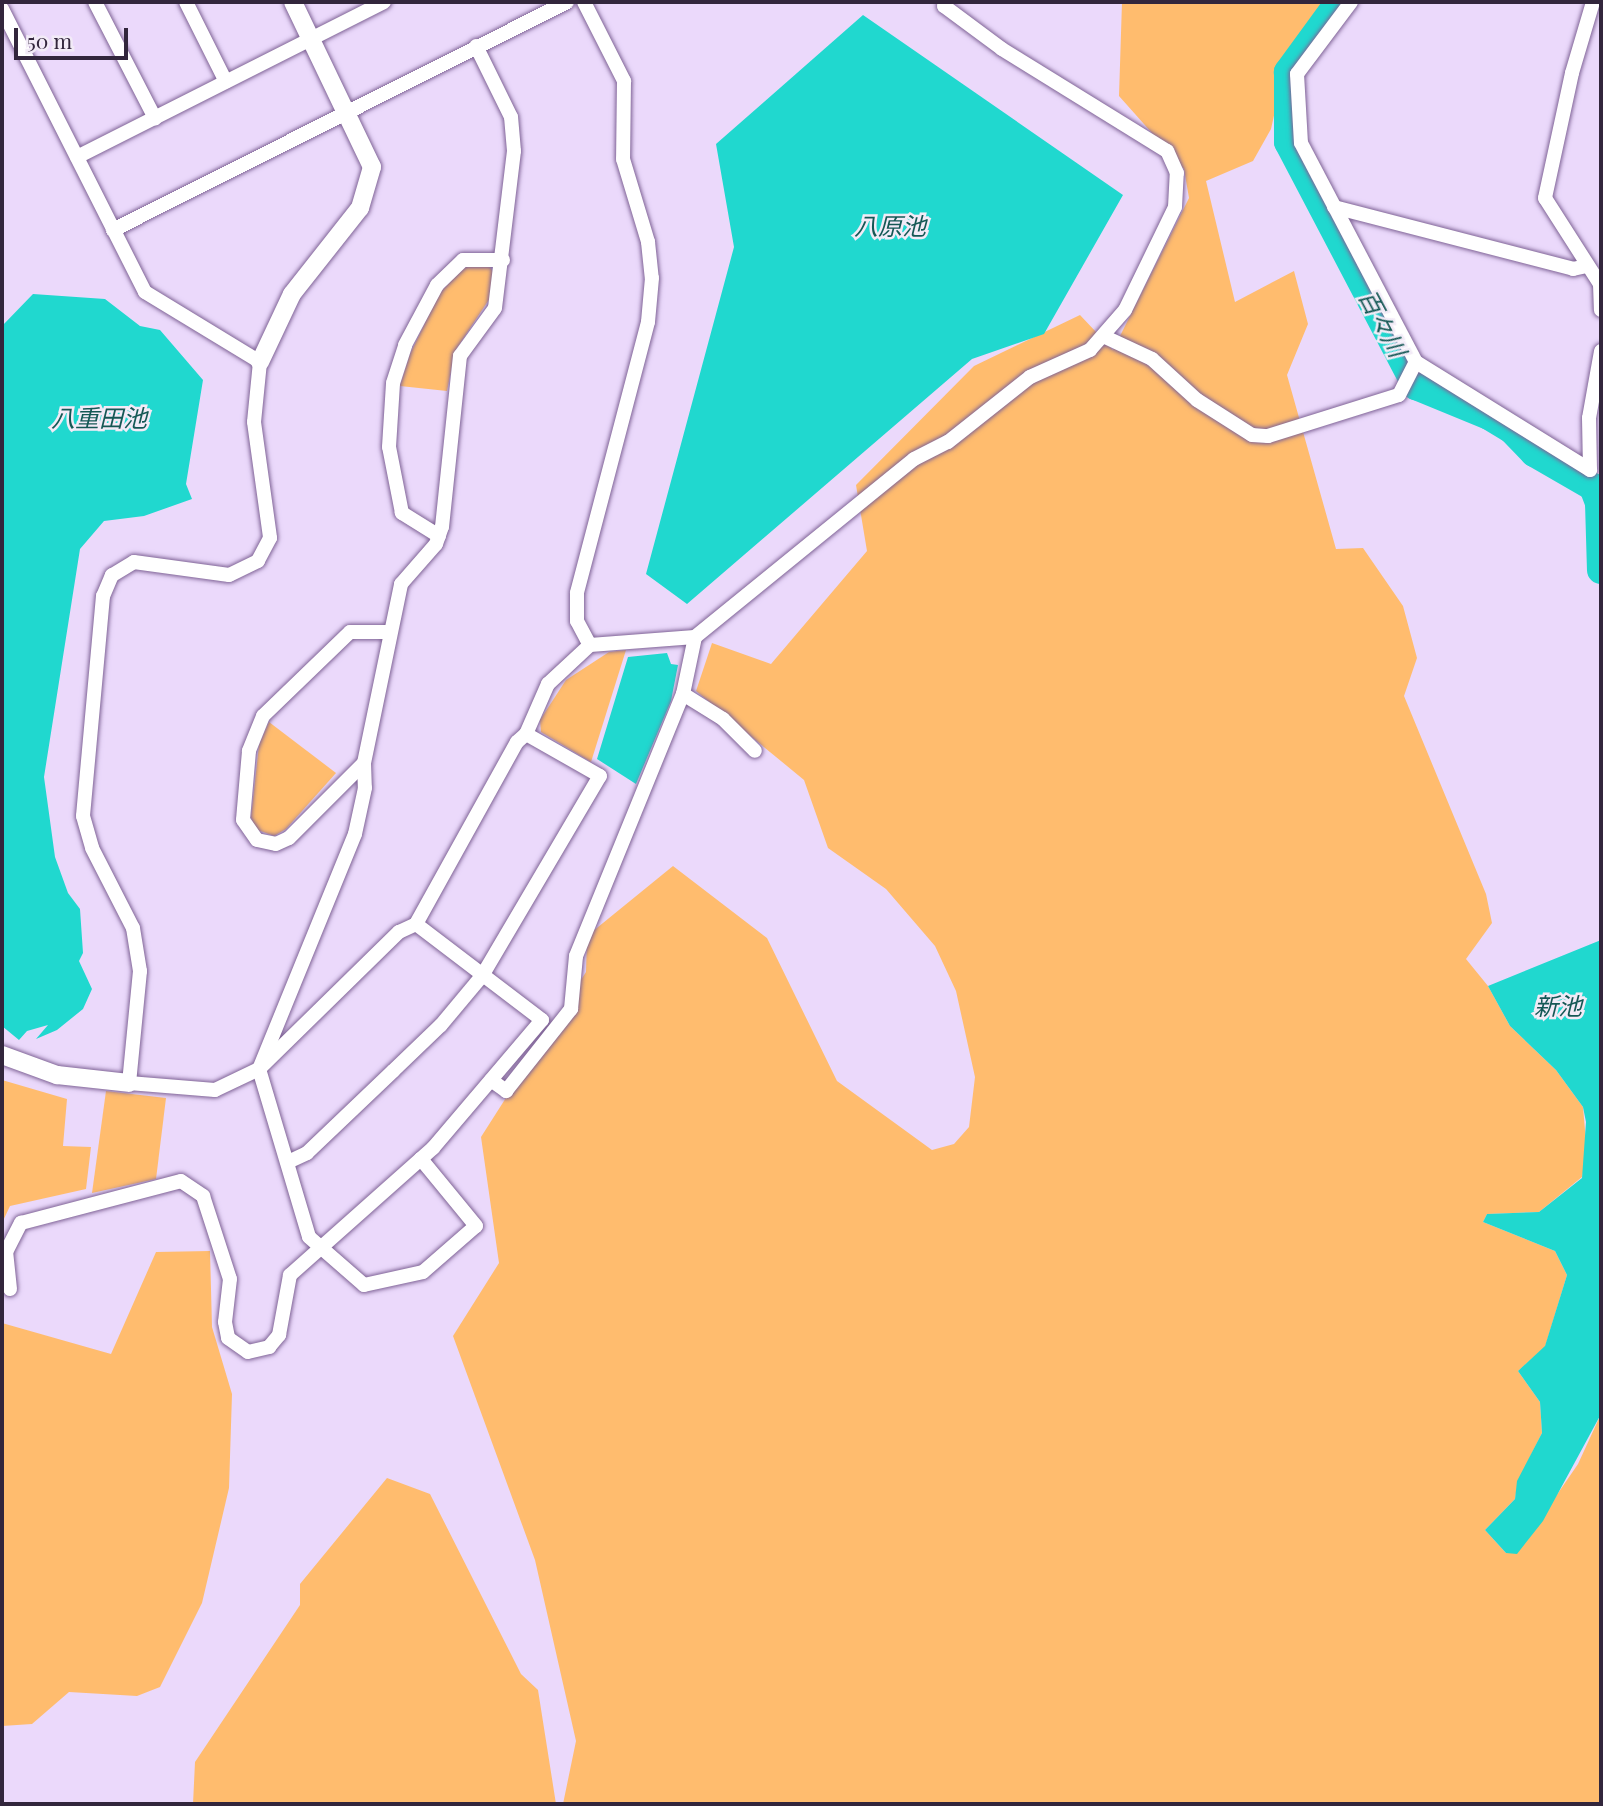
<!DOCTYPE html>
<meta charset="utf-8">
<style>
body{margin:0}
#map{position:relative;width:1603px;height:1806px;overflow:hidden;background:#ebd9fb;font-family:"Playfair Display","Noto Sans JP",serif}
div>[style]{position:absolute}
.green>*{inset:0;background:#ffbc6e}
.water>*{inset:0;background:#20d8cf}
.river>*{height:28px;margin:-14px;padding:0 14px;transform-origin:14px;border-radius:14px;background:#20d8cf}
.roads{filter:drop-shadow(0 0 2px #7f6396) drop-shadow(0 0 2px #7f6396)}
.minor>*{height:14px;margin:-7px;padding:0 7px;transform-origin:7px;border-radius:7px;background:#fff}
.tertiary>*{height:18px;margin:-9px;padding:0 9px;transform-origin:9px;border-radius:9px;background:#fff}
span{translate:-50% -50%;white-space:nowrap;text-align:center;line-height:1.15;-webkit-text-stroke:5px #f2ebf7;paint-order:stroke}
.water-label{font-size:24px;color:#145855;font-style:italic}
.frame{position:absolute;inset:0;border:4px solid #32263c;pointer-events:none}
.scale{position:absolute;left:14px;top:28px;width:114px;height:32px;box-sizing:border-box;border:4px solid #32263c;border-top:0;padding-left:9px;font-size:21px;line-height:24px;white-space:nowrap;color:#32263c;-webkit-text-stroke:5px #f2ebf7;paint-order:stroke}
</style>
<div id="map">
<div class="green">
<div style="clip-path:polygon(1122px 2px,1344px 2px,1285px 66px,1271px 129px,1253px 161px,1206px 181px,1235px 302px,1294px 271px,1308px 324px,1287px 375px,1336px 549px,1363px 548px,1403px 606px,1417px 658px,1404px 696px,1486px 894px,1492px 923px,1466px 959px,1488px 986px,1510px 1026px,1556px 1070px,1583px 1107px,1587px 1153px,1582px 1177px,1539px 1212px,1487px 1214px,1483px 1222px,1555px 1251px,1567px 1275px,1545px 1347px,1518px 1371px,1540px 1402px,1542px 1433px,1518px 1481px,1515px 1499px,1485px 1530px,1506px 1553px,1517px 1553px,1578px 1464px,1601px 1414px,1601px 1804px,563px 1804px,576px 1741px,535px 1560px,453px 1336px,499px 1263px,481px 1137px,586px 972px,587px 936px,673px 866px,767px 938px,837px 1081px,932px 1150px,954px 1144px,969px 1127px,975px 1077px,956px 991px,935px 946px,886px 889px,828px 848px,804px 780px,696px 691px,712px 643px,771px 664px,867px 551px,856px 485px,974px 366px,1080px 315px,1113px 350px,1189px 198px,1184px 169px,1119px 96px)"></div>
<div style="clip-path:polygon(475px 263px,488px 265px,495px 274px,492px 295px,455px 351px,447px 391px,400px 386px,410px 354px,439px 294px,462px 269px)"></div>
<div style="clip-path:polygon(626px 650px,591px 762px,541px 732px,540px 720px,566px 680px,609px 652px)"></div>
<div style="clip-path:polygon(269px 722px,336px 773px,286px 829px,274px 836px,255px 829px,251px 817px,259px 745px)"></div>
<div style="clip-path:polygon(2px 1080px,67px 1099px,63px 1146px,91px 1147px,86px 1189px,10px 1206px,2px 1223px)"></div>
<div style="clip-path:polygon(106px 1091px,166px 1098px,156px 1179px,92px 1193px)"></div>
<div style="clip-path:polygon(210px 1251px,212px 1327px,232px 1394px,229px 1488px,202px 1603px,160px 1687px,137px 1696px,69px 1692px,32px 1724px,2px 1726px,2px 1323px,111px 1354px,156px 1252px)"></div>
<div style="clip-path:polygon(387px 1478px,430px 1494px,521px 1674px,538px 1690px,556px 1804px,193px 1804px,195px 1762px,300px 1605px,300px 1584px)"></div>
</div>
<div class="water">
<div style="clip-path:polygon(863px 15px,1123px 195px,1044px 334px,972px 359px,687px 604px,646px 574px,734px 247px,716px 144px)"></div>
<div style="clip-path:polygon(33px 294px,105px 299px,140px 326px,160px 330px,203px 380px,186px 484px,192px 499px,144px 516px,104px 521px,80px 549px,44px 777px,55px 857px,68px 893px,80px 909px,83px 953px,79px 961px,92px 989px,83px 1009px,57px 1030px,36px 1039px,48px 1025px,27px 1031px,19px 1040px,2px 1026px,2px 326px)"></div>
<div style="clip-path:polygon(667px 653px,671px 664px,678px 665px,671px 701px,636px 784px,597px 759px,628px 657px)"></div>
<div style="clip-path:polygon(1601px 940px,1601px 1414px,1543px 1521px,1517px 1554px,1506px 1553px,1485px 1530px,1515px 1499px,1517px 1481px,1542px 1433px,1540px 1402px,1518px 1371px,1545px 1346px,1567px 1275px,1555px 1251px,1483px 1222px,1487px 1214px,1539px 1212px,1582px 1178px,1586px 1122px,1583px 1107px,1556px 1070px,1510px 1026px,1488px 986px)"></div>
</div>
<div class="river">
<div style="left:1339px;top:2px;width:87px;rotate:126.1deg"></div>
<div style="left:1288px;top:72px;width:70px;rotate:90deg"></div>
<div style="left:1288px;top:142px;width:276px;rotate:62.3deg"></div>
<div style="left:1416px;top:386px;width:79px;rotate:22.3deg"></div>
<div style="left:1489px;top:416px;width:27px;rotate:31deg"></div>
<div style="left:1512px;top:430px;width:32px;rotate:46deg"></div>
<div style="left:1534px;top:453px;width:68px;rotate:30deg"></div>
<div style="left:1593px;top:487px;width:17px;rotate:69deg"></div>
<div style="left:1599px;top:503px;width:67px;rotate:88.3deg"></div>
</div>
<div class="roads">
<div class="minor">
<div style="left:95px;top:2px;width:131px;rotate:62.7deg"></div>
<div style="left:186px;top:2px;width:89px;rotate:63.4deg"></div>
<div style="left:584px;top:2px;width:89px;rotate:63.1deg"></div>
<div style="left:624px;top:81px;width:78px;rotate:90.7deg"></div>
<div style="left:623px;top:159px;width:87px;rotate:73.2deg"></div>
<div style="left:648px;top:242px;width:36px;rotate:84deg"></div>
<div style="left:652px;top:278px;width:44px;rotate:95.2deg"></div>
<div style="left:648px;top:322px;width:280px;rotate:104.7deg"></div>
<div style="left:577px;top:593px;width:28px;rotate:90deg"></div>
<div style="left:577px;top:621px;width:27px;rotate:62deg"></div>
<div style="left:1351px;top:2px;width:90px;rotate:126.9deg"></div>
<div style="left:1297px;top:74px;width:69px;rotate:86.7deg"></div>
<div style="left:1301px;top:143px;width:247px;rotate:62.3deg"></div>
<div style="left:1416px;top:362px;width:205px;rotate:31.8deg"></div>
<div style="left:1593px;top:2px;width:74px;rotate:106.5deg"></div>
<div style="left:1572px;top:73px;width:128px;rotate:102.2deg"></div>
<div style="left:1545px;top:198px;width:102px;rotate:57.4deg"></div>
<div style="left:1600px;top:284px;width:26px;rotate:88deg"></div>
<div style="left:2px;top:9px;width:317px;rotate:63.2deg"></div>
<div style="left:145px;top:292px;width:135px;rotate:31.3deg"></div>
<div style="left:260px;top:362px;width:60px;rotate:95.7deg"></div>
<div style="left:254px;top:422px;width:117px;rotate:82.1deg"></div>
<div style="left:270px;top:538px;width:26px;rotate:118deg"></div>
<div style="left:258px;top:561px;width:32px;rotate:154deg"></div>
<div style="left:229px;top:575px;width:96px;rotate:-172.2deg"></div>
<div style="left:134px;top:562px;width:26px;rotate:149deg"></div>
<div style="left:112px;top:575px;width:23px;rotate:113deg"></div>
<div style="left:103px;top:596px;width:221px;rotate:95.2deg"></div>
<div style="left:83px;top:816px;width:33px;rotate:74deg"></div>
<div style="left:92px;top:848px;width:90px;rotate:62.9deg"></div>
<div style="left:133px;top:928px;width:44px;rotate:80.8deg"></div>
<div style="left:140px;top:971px;width:113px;rotate:95.6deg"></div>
<div style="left:129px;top:1083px;width:86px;rotate:4.7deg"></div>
<div style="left:215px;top:1090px;width:49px;rotate:-25.5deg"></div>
<div style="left:259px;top:1069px;width:196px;rotate:-44.4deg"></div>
<div style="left:399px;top:932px;width:19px;rotate:-25deg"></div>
<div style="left:416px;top:924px;width:208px;rotate:-61deg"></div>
<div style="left:517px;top:742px;width:12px;rotate:-42deg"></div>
<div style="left:526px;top:734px;width:55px;rotate:-66.3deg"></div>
<div style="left:548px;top:684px;width:57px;rotate:-42.9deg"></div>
<div style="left:590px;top:645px;width:105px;rotate:-4.4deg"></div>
<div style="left:77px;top:157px;width:344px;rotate:-26.8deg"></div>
<div style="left:1334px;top:207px;width:247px;rotate:14.5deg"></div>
<div style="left:1573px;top:269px;width:13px;rotate:-13deg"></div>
<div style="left:113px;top:230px;width:508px;rotate:-26.67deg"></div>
<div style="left:1103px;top:336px;width:54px;rotate:25.1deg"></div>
<div style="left:1152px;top:359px;width:61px;rotate:42.3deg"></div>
<div style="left:1197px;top:400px;width:65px;rotate:32.5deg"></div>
<div style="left:1252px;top:435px;width:16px;rotate:4deg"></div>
<div style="left:1268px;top:436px;width:137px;rotate:-17.4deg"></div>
<div style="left:1399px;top:395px;width:37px;rotate:-63deg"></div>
<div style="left:1590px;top:470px;width:52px;rotate:-91.1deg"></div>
<div style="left:1589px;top:418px;width:68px;rotate:-79.8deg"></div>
<div style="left:439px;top:536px;width:44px;rotate:-148.1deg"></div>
<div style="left:402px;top:513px;width:67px;rotate:-101.1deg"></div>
<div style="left:389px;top:447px;width:64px;rotate:-86.4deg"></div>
<div style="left:393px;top:383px;width:40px;rotate:-72deg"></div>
<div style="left:405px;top:345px;width:68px;rotate:-61.9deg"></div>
<div style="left:437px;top:285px;width:36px;rotate:-44deg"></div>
<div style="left:463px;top:260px;width:40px"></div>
<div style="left:390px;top:632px;width:40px;rotate:180deg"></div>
<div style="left:350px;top:632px;width:121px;rotate:136deg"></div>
<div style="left:263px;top:716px;width:38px;rotate:112deg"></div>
<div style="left:249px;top:751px;width:69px;rotate:95deg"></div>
<div style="left:243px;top:820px;width:24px;rotate:55deg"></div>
<div style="left:257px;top:840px;width:19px;rotate:12deg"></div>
<div style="left:276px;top:844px;width:14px;rotate:-25deg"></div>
<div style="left:289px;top:838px;width:106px;rotate:-45deg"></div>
<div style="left:364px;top:763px;width:183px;rotate:-78.3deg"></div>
<div style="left:401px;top:584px;width:53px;rotate:-48.8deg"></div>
<div style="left:436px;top:544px;width:18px;rotate:-71deg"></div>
<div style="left:442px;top:527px;width:172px;rotate:-84deg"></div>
<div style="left:460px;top:356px;width:59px;rotate:-53.9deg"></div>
<div style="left:495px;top:308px;width:158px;rotate:-83.1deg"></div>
<div style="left:514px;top:151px;width:34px;rotate:-95deg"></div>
<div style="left:511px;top:117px;width:79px;rotate:-116.2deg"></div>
<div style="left:683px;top:694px;width:47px;rotate:32deg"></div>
<div style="left:723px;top:719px;width:45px;rotate:45deg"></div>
<div style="left:364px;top:763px;width:25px;rotate:88deg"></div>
<div style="left:365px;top:788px;width:47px;rotate:102.3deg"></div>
<div style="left:355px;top:834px;width:254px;rotate:112.2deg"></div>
<div style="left:259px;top:1069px;width:175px;rotate:73.4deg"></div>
<div style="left:309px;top:1237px;width:73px;rotate:41.1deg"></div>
<div style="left:364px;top:1285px;width:60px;rotate:-12.4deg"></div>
<div style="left:423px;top:1272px;width:70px;rotate:-41deg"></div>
<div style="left:476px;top:1226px;width:87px;rotate:-129.4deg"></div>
<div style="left:491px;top:1080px;width:19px;rotate:36deg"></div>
<div style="left:506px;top:1091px;width:105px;rotate:-51.6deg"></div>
<div style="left:571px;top:1009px;width:53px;rotate:-84.6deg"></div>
<div style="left:576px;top:956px;width:283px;rotate:-67.8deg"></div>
<div style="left:683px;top:694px;width:58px;rotate:-78.1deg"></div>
<div style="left:695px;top:637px;width:282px;rotate:-39.1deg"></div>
<div style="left:914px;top:459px;width:38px;rotate:-27deg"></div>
<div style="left:948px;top:442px;width:105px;rotate:-38.4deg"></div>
<div style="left:1030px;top:377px;width:66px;rotate:-24.2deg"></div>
<div style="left:1090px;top:350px;width:53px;rotate:-48.8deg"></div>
<div style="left:1125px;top:310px;width:114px;rotate:-64.1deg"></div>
<div style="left:1175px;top:207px;width:34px;rotate:-87deg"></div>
<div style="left:1177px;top:173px;width:24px;rotate:-114deg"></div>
<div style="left:1167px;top:151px;width:194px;rotate:-148.3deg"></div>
<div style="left:1002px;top:49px;width:72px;rotate:-143.4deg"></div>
<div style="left:944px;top:6px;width:4px;rotate:-63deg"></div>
<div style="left:288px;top:1162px;width:21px;rotate:-25deg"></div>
<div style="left:307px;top:1153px;width:119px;rotate:-43.6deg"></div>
<div style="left:393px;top:1071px;width:66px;rotate:-43.8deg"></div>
<div style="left:441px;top:1025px;width:64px;rotate:-50.1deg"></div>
<div style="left:482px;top:976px;width:232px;rotate:-59.5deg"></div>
<div style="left:600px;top:776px;width:85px;rotate:-150.4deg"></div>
<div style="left:10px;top:1289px;width:37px;rotate:-96deg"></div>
<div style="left:6px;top:1252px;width:33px;rotate:-63deg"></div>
<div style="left:21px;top:1223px;width:165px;rotate:-14.7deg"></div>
<div style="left:181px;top:1181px;width:27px;rotate:34deg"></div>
<div style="left:203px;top:1196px;width:87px;rotate:72deg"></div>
<div style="left:230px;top:1279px;width:43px;rotate:96.6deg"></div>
<div style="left:225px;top:1322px;width:16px;rotate:79deg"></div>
<div style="left:228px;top:1338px;width:24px;rotate:35deg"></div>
<div style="left:248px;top:1352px;width:22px;rotate:-13deg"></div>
<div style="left:269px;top:1347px;width:16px;rotate:-50deg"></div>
<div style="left:279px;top:1335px;width:61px;rotate:-79.6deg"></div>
<div style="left:290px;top:1275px;width:191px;rotate:-41.6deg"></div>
<div style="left:433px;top:1148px;width:168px;rotate:-49.6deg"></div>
<div style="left:542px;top:1020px;width:158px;rotate:-142.7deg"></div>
</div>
<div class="tertiary">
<div style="left:260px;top:362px;width:75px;rotate:-64.8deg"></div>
<div style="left:292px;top:294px;width:110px;rotate:-51.7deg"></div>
<div style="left:360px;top:208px;width:43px;rotate:-73.7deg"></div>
<div style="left:372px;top:167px;width:183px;rotate:-115.6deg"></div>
<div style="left:2px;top:1055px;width:59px;rotate:20deg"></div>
<div style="left:57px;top:1075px;width:72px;rotate:6.3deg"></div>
</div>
</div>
<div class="water-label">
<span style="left:890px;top:226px">八原池</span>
<span style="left:1383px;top:323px;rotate:62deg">百々川</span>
<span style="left:99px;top:418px">八重田池</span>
<span style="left:1558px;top:1006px">新池</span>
</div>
<div class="frame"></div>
<div class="scale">50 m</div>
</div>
